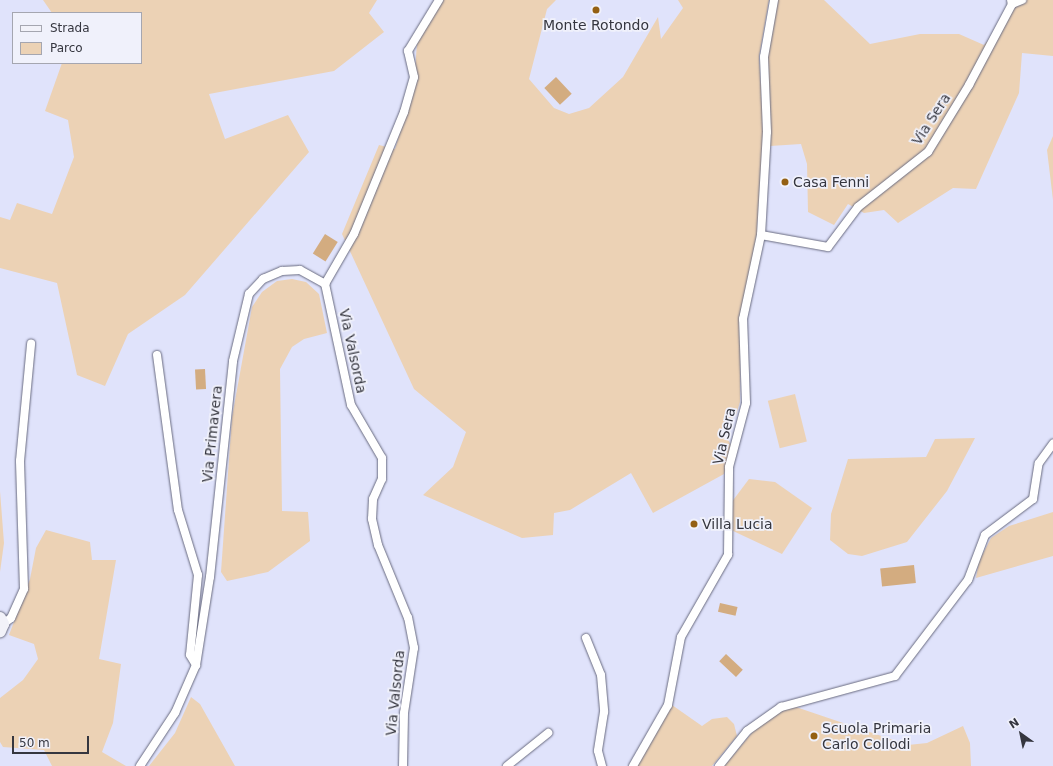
<!DOCTYPE html>
<style>
body{margin:0}
#map{position:relative;width:1053px;height:766px;overflow:hidden;background:#e0e3fb;font-family:"DejaVu Sans",sans-serif}
div>[style]{position:absolute}
.green>*{inset:0;background:#ecd2b5;transform-origin:0 0}
.water>*{inset:0;background:#d3ac80;transform-origin:0 0}
.roads{filter:drop-shadow(0 0 1px #696b80) drop-shadow(0 0 1px #696b80)}
.street>*{height:8px;margin:-4px;padding:0 4px;transform-origin:4px;border-radius:4px;background:#fff}
.secondary>*{height:12px;margin:-6px;padding:0 6px;transform-origin:6px;border-radius:6px;background:#f2f2f9}
.dots>*{width:11px;height:11px;translate:-50% -50%;box-sizing:border-box;border:2px solid #f0f1fb;border-radius:50%}
span{translate:-50% -50%;white-space:nowrap;text-align:center;line-height:1.15;-webkit-text-stroke:3.5px #f0f1fb;paint-order:stroke}
.poi-label{font-size:14px;color:#35363f}
.left{translate:0 -50%;text-align:left}
.street-label{font-size:14px;color:#35363f}
.legend{position:absolute;left:12px;top:12px;width:130px;height:52px;box-sizing:border-box;background:#f0f1fb;border:1px solid #a5a6b0;margin:0;padding:5px 7px;list-style:none;font-size:12px;color:#35363f}
.legend li{display:flex;align-items:center;gap:8px;height:20px}
.legend b{width:20px;border:1px solid #a5a6b0}
.north{position:absolute;left:1001px;top:714px;width:40px;height:40px;-webkit-text-stroke:3px #f0f1fb;paint-order:stroke;rotate:327deg;font-size:11px;font-weight:700;line-height:16px;text-align:center;color:#35363f}
.north::after{content:'';display:block;margin:auto;width:14px;height:18px;background:#35363f;clip-path:polygon(50% 0,100% 100%,50% 72%,0 100%)}
.scale{position:absolute;left:12px;top:736px;width:77px;height:18px;box-sizing:border-box;border:2px solid #35363f;border-top:0;padding-left:5px;font-size:12px;line-height:14px;white-space:nowrap;color:#35363f;-webkit-text-stroke:3px #f0f1fb;paint-order:stroke}
</style>
<div id="map">
<div class="green">
<div style="clip-path:polygon(43px 0,377px 0,369px 13px,384px 32px,334px 71px,209px 94px,225px 139px,288px 115px,309px 152px,185px 295px,128px 334px,105px 386px,77px 375px,57px 283px,0 268px,0 217px,10px 220px,17px 203px,52px 214px,74px 157px,68px 120px,45px 111px,62px 63px,141px 63px,141px 13px,52px 13px)"></div>
<div style="clip-path:polygon(442px 0,556px 0,547px 9px,529px 79px,554px 108px,569px 114px,589px 108px,623px 77px,658px 17px,661px 39px,683px 8px,678px 0,769px 0,759px 57px,764px 133px,757px 234px,741px 319px,740px 402px,736px 415px,722px 428px,732px 447px,724px 474px,653px 513px,631px 473px,570px 510px,554px 513px,553px 535px,522px 538px,423px 495px,453px 467px,466px 432px,414px 389px,342px 234px,379px 145px,395px 149px,414px 84px,417px 43px)"></div>
<div style="clip-path:polygon(778px 0,824px 0,870px 44px,920px 34px,959px 34px,984px 45px,1015px 8px,1013px 0,1053px 0,1053px 56px,1022px 53px,1019px 93px,976px 189px,953px 188px,898px 223px,884px 210px,864px 213px,848px 204px,834px 225px,808px 212px,807px 164px,801px 144px,770px 146px,767px 57px)"></div>
<div style="clip-path:polygon(1053px 136px,1053px 200px,1047px 150px)"></div>
<div style="clip-path:polygon(292px 279px,306px 282px,319px 294px,327px 333px,304px 339px,292px 347px,280px 369px,282px 511px,308px 512px,310px 541px,268px 572px,227px 581px,221px 572px,232px 417px,252px 307px,262px 292px,277px 281px)"></div>
<div style="left:795px;top:394px;width:49px;height:28px;rotate:76deg"></div>
<div style="clip-path:polygon(975px 438px,947px 491px,907px 542px,862px 556px,848px 554px,830px 540px,831px 514px,848px 459px,926px 457px,935px 439px)"></div>
<div style="clip-path:polygon(749px 479px,775px 482px,812px 508px,782px 554px,731px 530px,731px 503px)"></div>
<div style="clip-path:polygon(0 491px,4px 543px,0 572px)"></div>
<div style="clip-path:polygon(1053px 512px,1053px 556px,976px 578px,979px 561px,991px 538px,1009px 526px)"></div>
<div style="clip-path:polygon(46px 530px,90px 542px,92px 560px,116px 560px,99px 659px,121px 664px,113px 723px,102px 752px,126px 766px,52px 766px,44px 750px,3px 747px,0 742px,0 698px,23px 680px,38px 659px,34px 644px,9px 635px,30px 579px,36px 548px)"></div>
<div style="clip-path:polygon(191px 697px,200px 704px,235px 766px,149px 766px,175px 733px)"></div>
<div style="clip-path:polygon(672px 705px,702px 726px,712px 719px,727px 717px,734px 724px,737px 736px,712px 766px,636px 766px)"></div>
<div style="clip-path:polygon(790px 705px,908px 745px,927px 743px,963px 726px,970px 743px,971px 766px,724px 766px,755px 729px)"></div>
</div>
<div class="water">
<div style="left:556px;top:77px;width:23px;height:16px;rotate:47deg"></div>
<div style="left:325px;top:234px;width:15px;height:23px;rotate:32deg"></div>
<div style="left:205px;top:369px;width:20px;height:10px;rotate:87deg"></div>
<div style="left:914px;top:565px;width:18px;height:34px;rotate:84deg"></div>
<div style="left:720px;top:603px;width:18px;height:9px;rotate:13deg"></div>
<div style="left:726px;top:654px;width:23px;height:10px;rotate:43deg"></div>
</div>
<div class="roads">
<div class="street">
<div style="left:1012px;top:4px;width:11px;rotate:-22deg"></div>
<div style="left:761px;top:235px;width:68px;rotate:10.2deg"></div>
<div style="left:828px;top:247px;width:50px;rotate:-53.1deg"></div>
<div style="left:858px;top:207px;width:89px;rotate:-38.2deg"></div>
<div style="left:928px;top:152px;width:79px;rotate:-58.5deg"></div>
<div style="left:969px;top:85px;width:92px;rotate:-62deg"></div>
<div style="left:1012px;top:4px;width:4px;rotate:-104deg"></div>
<div style="left:157px;top:355px;width:156px;rotate:82.3deg"></div>
<div style="left:178px;top:510px;width:68px;rotate:72.9deg"></div>
<div style="left:198px;top:575px;width:80px;rotate:95.7deg"></div>
<div style="left:190px;top:655px;width:12px;rotate:59deg"></div>
<div style="left:3px;top:624px;width:10px;rotate:-37deg"></div>
<div style="left:11px;top:618px;width:32px;rotate:-66deg"></div>
<div style="left:24px;top:589px;width:128px;rotate:-91.8deg"></div>
<div style="left:20px;top:461px;width:118px;rotate:-84.6deg"></div>
<div style="left:586px;top:638px;width:40px;rotate:68deg"></div>
<div style="left:601px;top:675px;width:37px;rotate:85deg"></div>
<div style="left:604px;top:712px;width:39px;rotate:99deg"></div>
<div style="left:598px;top:751px;width:16px;rotate:75deg"></div>
<div style="left:140px;top:766px;width:64px;rotate:-56.6deg"></div>
<div style="left:175px;top:713px;width:52px;rotate:-66.4deg"></div>
<div style="left:196px;top:665px;width:89px;rotate:-81deg"></div>
<div style="left:210px;top:577px;width:217px;rotate:-83.9deg"></div>
<div style="left:233px;top:361px;width:69px;rotate:-76.6deg"></div>
<div style="left:249px;top:294px;width:21px;rotate:-47deg"></div>
<div style="left:263px;top:279px;width:21px;rotate:-23deg"></div>
<div style="left:282px;top:271px;width:18px;rotate:-3deg"></div>
<div style="left:300px;top:270px;width:29px;rotate:29deg"></div>
<div style="left:403px;top:766px;width:53px;rotate:-88.9deg"></div>
<div style="left:404px;top:713px;width:66px;rotate:-81.3deg"></div>
<div style="left:414px;top:648px;width:31px;rotate:-101deg"></div>
<div style="left:408px;top:618px;width:79px;rotate:-112.3deg"></div>
<div style="left:378px;top:545px;width:27px;rotate:-103deg"></div>
<div style="left:372px;top:519px;width:20px;rotate:-87deg"></div>
<div style="left:373px;top:499px;width:22px;rotate:-66deg"></div>
<div style="left:382px;top:479px;width:21px;rotate:-90deg"></div>
<div style="left:382px;top:458px;width:61px;rotate:-120.3deg"></div>
<div style="left:351px;top:405px;width:124px;rotate:-102.1deg"></div>
<div style="left:325px;top:284px;width:58px;rotate:-59.9deg"></div>
<div style="left:354px;top:234px;width:132px;rotate:-67.7deg"></div>
<div style="left:404px;top:112px;width:36px;rotate:-74deg"></div>
<div style="left:414px;top:77px;width:27px;rotate:-103deg"></div>
<div style="left:408px;top:51px;width:60px;rotate:-58.7deg"></div>
<div style="left:507px;top:766px;width:53px;rotate:-38.8deg"></div>
<div style="left:633px;top:766px;width:70px;rotate:-60.2deg"></div>
<div style="left:668px;top:705px;width:69px;rotate:-79.2deg"></div>
<div style="left:681px;top:637px;width:95px;rotate:-60.2deg"></div>
<div style="left:728px;top:555px;width:88px;rotate:-89.3deg"></div>
<div style="left:729px;top:467px;width:66px;rotate:-75.1deg"></div>
<div style="left:746px;top:403px;width:84px;rotate:-92deg"></div>
<div style="left:743px;top:319px;width:86px;rotate:-77.9deg"></div>
<div style="left:761px;top:235px;width:103px;rotate:-86.7deg"></div>
<div style="left:767px;top:132px;width:75px;rotate:-92.3deg"></div>
<div style="left:764px;top:57px;width:58px;rotate:-80deg"></div>
<div style="left:719px;top:766px;width:45px;rotate:-51.3deg"></div>
<div style="left:747px;top:731px;width:42px;rotate:-35.2deg"></div>
<div style="left:781px;top:707px;width:118px;rotate:-15.2deg"></div>
<div style="left:895px;top:676px;width:121px;rotate:-52.8deg"></div>
<div style="left:968px;top:580px;width:48px;rotate:-69.3deg"></div>
<div style="left:985px;top:535px;width:60px;rotate:-36.9deg"></div>
<div style="left:1033px;top:499px;width:36px;rotate:-81deg"></div>
<div style="left:1039px;top:463px;width:24px;rotate:-54deg"></div>
</div>
<div class="secondary">
<div style="left:0;top:618px;width:7px;rotate:63deg"></div>
<div style="left:3px;top:624px;width:8px;rotate:113deg"></div>
</div>
</div>
<div class="dots">
<div style="left:596px;top:10px;background:#946013"></div>
<div style="left:785px;top:182px;background:#946013"></div>
<div style="left:694px;top:524px;background:#946013"></div>
<div style="left:814px;top:736px;background:#946013"></div>
</div>
<div class="poi-label">
<span style="left:596px;top:25px">Monte Rotondo</span>
<span class="left" style="left:793px;top:182px">Casa Fenni</span>
<span class="left" style="left:702px;top:524px">Villa Lucia</span>
<span class="left" style="left:822px;top:736px">Scuola Primaria<br>Carlo Collodi</span>
</div>
<div class="street-label">
<span style="left:931px;top:119px;rotate:-57deg">Via Sera</span>
<span style="left:353px;top:351px;rotate:78deg">Via Valsorda</span>
<span style="left:212px;top:434px;rotate:-84deg">Via Primavera</span>
<span style="left:724px;top:436px;rotate:-77deg">Via Sera</span>
<span style="left:395px;top:693px;rotate:-84deg">Via Valsorda</span>
</div>
<ul class="legend">
<li><b style="height:5px;background:#f2f2f9"></b>Strada</li>
<li><b style="height:11px;background:#ecd2b5"></b>Parco</li>
</ul>
<div class="north">N</div>
<div class="scale">50 m</div>
</div>
